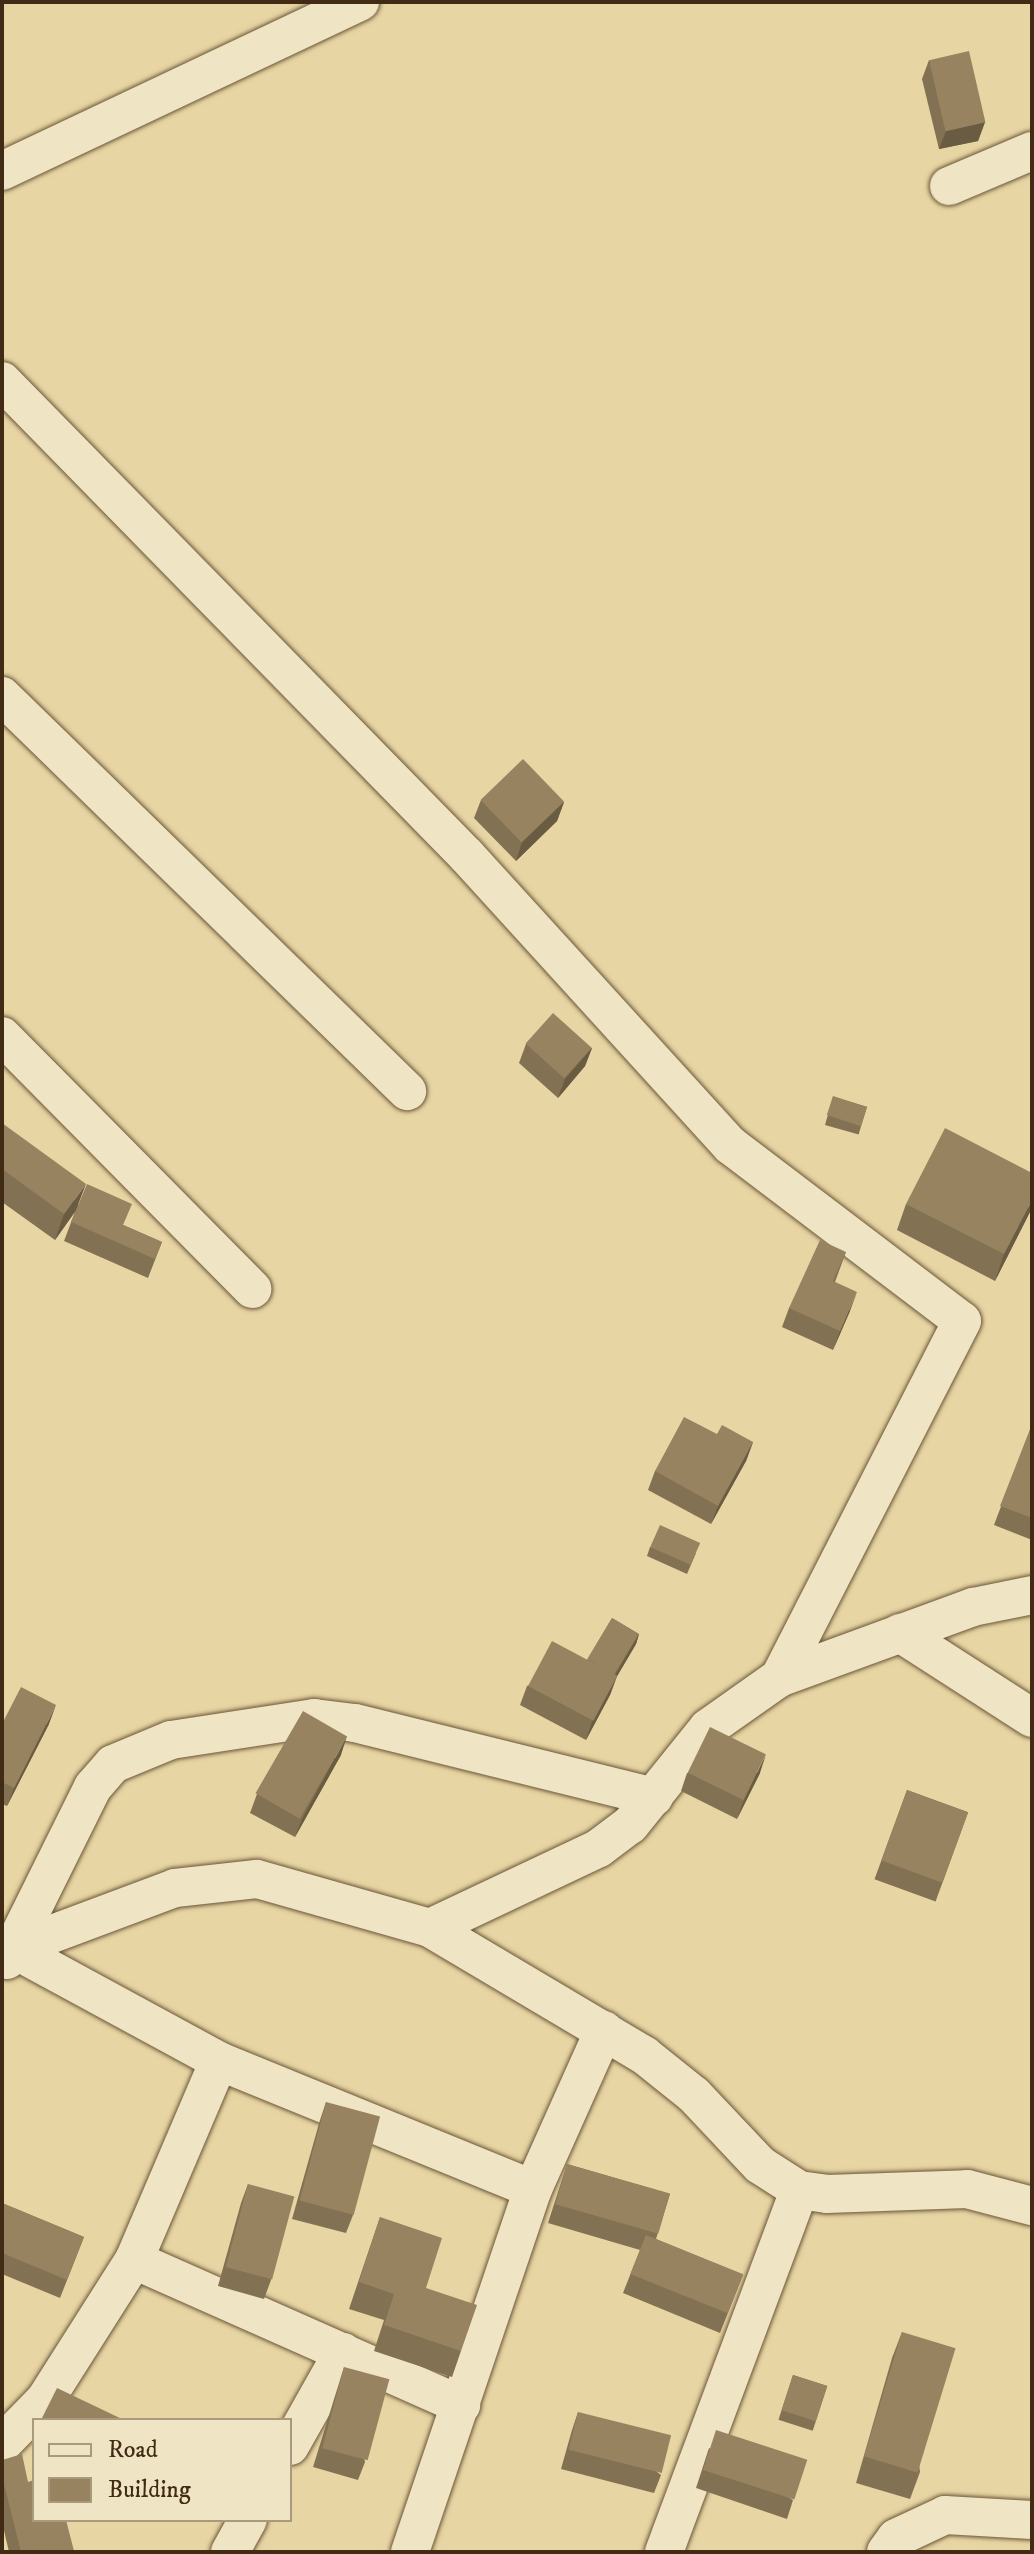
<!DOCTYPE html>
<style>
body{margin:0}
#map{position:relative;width:1034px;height:2554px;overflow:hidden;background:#e7d5a3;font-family:"IM FELL DW Pica",serif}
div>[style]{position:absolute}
.roads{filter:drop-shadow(0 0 2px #6a5638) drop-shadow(0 0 2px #6a5638)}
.minor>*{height:38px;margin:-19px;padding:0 19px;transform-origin:19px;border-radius:19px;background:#efe4c3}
.wall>*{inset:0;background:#827152;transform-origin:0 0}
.shaded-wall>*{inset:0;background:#6a5c42}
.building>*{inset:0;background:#97835f;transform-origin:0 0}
span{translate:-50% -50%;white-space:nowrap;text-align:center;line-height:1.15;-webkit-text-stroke:6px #efe4c3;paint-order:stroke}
.frame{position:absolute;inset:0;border:4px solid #412b15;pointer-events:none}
.legend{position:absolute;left:32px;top:2418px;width:260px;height:104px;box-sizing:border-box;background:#efe4c3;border:2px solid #a99a7d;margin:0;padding:10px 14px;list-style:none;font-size:24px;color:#412b15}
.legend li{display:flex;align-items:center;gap:16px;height:40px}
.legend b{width:40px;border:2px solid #a99a7d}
</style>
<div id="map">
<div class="roads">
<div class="minor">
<div style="left:2px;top:171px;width:396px;rotate:-25.3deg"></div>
<div style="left:949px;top:186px;width:90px;rotate:-22.9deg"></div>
<div style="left:2px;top:381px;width:665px;rotate:45.61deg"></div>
<div style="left:467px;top:856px;width:391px;rotate:47.7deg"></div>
<div style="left:730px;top:1145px;width:291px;rotate:37.2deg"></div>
<div style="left:962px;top:1321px;width:401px;rotate:117.1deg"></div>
<div style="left:2px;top:696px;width:566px;rotate:44.28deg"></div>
<div style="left:2px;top:1036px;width:356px;rotate:45.3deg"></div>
<div style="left:900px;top:1633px;width:157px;rotate:32.8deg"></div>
<div style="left:430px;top:1928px;width:187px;rotate:-25.3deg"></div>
<div style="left:599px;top:1848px;width:39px;rotate:-37deg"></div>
<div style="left:630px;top:1825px;width:124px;rotate:-51.2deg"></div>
<div style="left:708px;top:1728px;width:87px;rotate:-35.2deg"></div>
<div style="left:779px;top:1678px;width:207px;rotate:-20.1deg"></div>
<div style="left:973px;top:1607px;width:60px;rotate:-11.5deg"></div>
<div style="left:2px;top:1943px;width:247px;rotate:28.5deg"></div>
<div style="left:219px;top:2061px;width:339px;rotate:22.2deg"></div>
<div style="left:12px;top:1949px;width:174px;rotate:-20.5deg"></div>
<div style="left:175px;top:1888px;width:82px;rotate:-6.3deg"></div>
<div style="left:257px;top:1879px;width:180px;rotate:15.8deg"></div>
<div style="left:430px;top:1928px;width:249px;rotate:30.7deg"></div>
<div style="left:644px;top:2055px;width:64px;rotate:38.7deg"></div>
<div style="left:694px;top:2095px;width:96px;rotate:46.7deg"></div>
<div style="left:760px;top:2165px;width:46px;rotate:32.7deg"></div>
<div style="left:799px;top:2190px;width:28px;rotate:8deg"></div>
<div style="left:827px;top:2194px;width:140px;rotate:-2deg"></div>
<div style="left:967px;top:2189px;width:67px;rotate:14.7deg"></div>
<div style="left:7px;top:1960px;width:193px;rotate:-63.6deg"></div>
<div style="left:93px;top:1787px;width:30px;rotate:-49deg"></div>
<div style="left:113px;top:1764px;width:63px;rotate:-22.5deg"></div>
<div style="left:171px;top:1740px;width:145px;rotate:-8.7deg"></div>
<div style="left:314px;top:1718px;width:41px;rotate:7deg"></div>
<div style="left:355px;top:1723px;width:308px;rotate:13.9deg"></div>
<div style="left:134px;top:2260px;width:358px;rotate:23.9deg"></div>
<div style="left:2px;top:2444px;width:62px;rotate:-45.7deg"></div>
<div style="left:45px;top:2400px;width:166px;rotate:-57.6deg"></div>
<div style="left:134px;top:2260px;width:216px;rotate:-66.9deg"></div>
<div style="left:290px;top:2446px;width:108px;rotate:-60.6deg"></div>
<div style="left:230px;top:2552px;width:37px;rotate:-61deg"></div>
<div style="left:410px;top:2552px;width:383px;rotate:-71.3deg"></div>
<div style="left:533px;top:2189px;width:174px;rotate:-65.9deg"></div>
<div style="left:664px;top:2552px;width:386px;rotate:-69.5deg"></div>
<div style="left:886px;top:2552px;width:17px;rotate:-54deg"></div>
<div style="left:896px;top:2538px;width:54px;rotate:-25.1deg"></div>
<div style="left:945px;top:2515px;width:87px;rotate:3.3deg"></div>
</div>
</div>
<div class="wall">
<div style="clip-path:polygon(929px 60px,985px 122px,978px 141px,939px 149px,922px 79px)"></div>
<div style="clip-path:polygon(481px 800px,564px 802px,557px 821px,516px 861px,474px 818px)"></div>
<div style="clip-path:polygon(526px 1044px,592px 1048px,585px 1066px,558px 1098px,519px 1063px)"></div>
<div style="left:833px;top:1097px;width:35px;height:29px;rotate:16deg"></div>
<div style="clip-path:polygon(2px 1123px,78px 1205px,162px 1242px,148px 1278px,64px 1241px,75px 1212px,55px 1240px,2px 1202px)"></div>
<div style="clip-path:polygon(906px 1204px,1032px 1208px,995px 1281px,897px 1230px)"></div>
<div style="clip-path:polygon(846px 1252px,835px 1282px,850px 1311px,833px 1350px,782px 1327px,789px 1308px)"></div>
<div style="clip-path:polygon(1031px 1427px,1032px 1427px,1032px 1540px,994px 1525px)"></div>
<div style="clip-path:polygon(717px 1434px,753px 1442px,746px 1461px,711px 1524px,648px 1490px,655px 1471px)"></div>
<div style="clip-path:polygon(650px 1547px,696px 1553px,687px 1574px,647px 1556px)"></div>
<div style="clip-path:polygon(612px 1618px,639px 1634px,636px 1644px,617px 1676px,610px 1695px,586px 1740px,520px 1705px,527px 1686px,587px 1660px)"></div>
<div style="clip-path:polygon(2px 1724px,49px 1724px,7px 1806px,2px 1804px)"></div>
<div style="clip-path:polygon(341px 1755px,295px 1837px,250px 1813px,257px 1794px)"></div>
<div style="clip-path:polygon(687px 1773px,760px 1773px,737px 1819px,681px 1791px)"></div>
<div style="left:907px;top:1790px;width:65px;height:95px;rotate:20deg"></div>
<div style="clip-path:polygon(326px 2102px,353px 2215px,346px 2233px,292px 2219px,320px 2120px)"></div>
<div style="clip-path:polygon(567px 2164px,670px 2194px,656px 2239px,743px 2275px,720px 2333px,623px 2293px,640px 2250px,548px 2223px)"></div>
<div style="clip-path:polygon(248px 2184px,271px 2280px,264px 2299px,218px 2286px,241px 2203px)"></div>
<div style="clip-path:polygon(2px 2203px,84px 2237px,60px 2298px,2px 2274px)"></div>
<div style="clip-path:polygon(380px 2217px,426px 2288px,461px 2351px,452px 2377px,374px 2351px,384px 2320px,349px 2309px)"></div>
<div style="clip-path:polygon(902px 2332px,920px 2472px,910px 2499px,856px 2483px,892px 2358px)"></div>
<div style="clip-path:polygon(344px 2367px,365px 2462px,358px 2480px,313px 2467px)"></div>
<div style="left:793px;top:2375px;width:36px;height:47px;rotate:18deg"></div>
<div style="clip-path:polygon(578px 2412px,661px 2475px,654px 2493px,561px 2469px,572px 2430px)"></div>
<div style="clip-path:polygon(709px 2448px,793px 2500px,787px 2519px,696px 2488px)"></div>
<div style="clip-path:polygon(2px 2460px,28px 2482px,74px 2552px,9px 2552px,2px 2522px)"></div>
</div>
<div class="shaded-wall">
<div style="clip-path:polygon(985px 122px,978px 141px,939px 149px,946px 131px)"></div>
<div style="clip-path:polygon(564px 802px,557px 821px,516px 861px,522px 842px)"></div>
<div style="clip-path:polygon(592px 1048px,585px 1066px,558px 1098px,565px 1079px)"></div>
<div style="clip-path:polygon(86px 1184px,76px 1210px,55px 1240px,64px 1214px)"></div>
<div style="clip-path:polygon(1032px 1200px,1032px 1208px,995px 1281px,1004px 1254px)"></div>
<div style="clip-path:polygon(857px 1292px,850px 1311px,833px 1350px,840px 1331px)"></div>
<div style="clip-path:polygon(753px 1442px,746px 1461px,711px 1524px,718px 1506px)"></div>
<div style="clip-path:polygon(639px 1634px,636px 1644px,612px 1685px,615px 1675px)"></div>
<div style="clip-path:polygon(617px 1676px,610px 1695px,586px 1740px,592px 1722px)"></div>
<div style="clip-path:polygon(56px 1705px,49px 1724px,7px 1806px,14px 1788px)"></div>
<div style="clip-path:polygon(347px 1736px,341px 1755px,295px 1837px,302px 1819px)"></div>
<div style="clip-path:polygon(766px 1754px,760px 1773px,737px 1819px,744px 1800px)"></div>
</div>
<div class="building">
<div style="left:969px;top:51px;width:73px;height:41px;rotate:77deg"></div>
<div style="left:523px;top:759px;width:59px;height:59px;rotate:46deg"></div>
<div style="left:553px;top:1013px;width:52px;height:41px;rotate:42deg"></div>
<div style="left:833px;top:1096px;width:36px;height:20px;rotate:18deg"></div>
<div style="clip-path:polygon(2px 1123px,86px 1184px,64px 1214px,2px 1169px)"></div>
<div style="clip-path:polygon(945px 1128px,1032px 1173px,1032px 1200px,1004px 1254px,906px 1204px)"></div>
<div style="clip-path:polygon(87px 1184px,132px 1204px,123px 1225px,162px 1242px,155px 1259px,71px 1222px)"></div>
<div style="clip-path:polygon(820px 1240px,846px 1252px,833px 1281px,857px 1292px,840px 1331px,789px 1308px)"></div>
<div style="clip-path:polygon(684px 1417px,717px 1434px,722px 1425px,753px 1442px,718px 1506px,655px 1471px)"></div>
<div style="clip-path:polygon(1031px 1427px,1032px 1427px,1032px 1518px,1000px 1506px)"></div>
<div style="left:660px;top:1525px;width:44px;height:24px;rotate:24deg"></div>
<div style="left:612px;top:1618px;width:31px;height:48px;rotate:31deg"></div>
<div style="left:552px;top:1641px;width:74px;height:51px;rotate:28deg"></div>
<div style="clip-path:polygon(21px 1687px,56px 1705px,14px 1788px,2px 1782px,2px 1724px)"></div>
<div style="left:303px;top:1711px;width:51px;height:95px;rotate:30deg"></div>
<div style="left:710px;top:1727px;width:62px;height:51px;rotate:26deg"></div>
<div style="left:907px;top:1790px;width:65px;height:75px;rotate:20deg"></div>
<div style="left:326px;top:2102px;width:56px;height:102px;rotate:15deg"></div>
<div style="left:567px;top:2164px;width:107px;height:42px;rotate:16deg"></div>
<div style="left:248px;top:2184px;width:48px;height:86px;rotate:15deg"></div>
<div style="clip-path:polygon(2px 2203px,84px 2237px,67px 2280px,2px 2253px)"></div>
<div style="clip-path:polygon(380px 2217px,442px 2238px,426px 2288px,477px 2305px,461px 2351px,384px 2325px,394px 2294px,359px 2282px)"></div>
<div style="left:646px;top:2235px;width:105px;height:42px;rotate:22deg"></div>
<div style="left:902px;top:2332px;width:56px;height:130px;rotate:17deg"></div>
<div style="left:344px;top:2367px;width:47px;height:84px;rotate:15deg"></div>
<div style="left:793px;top:2375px;width:36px;height:37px;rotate:18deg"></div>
<div style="clip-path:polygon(57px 2388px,124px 2420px,41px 2420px)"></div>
<div style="left:578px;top:2412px;width:96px;height:39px;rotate:14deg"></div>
<div style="left:716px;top:2430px;width:96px;height:42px;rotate:18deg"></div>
<div style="clip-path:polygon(22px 2454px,28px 2482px,34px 2480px,34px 2520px,66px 2520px,74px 2551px,21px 2552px,2px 2476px,2px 2460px)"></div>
</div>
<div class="frame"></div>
<ul class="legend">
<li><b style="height:10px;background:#efe4c3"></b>Road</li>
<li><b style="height:22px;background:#97835f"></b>Building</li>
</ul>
</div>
